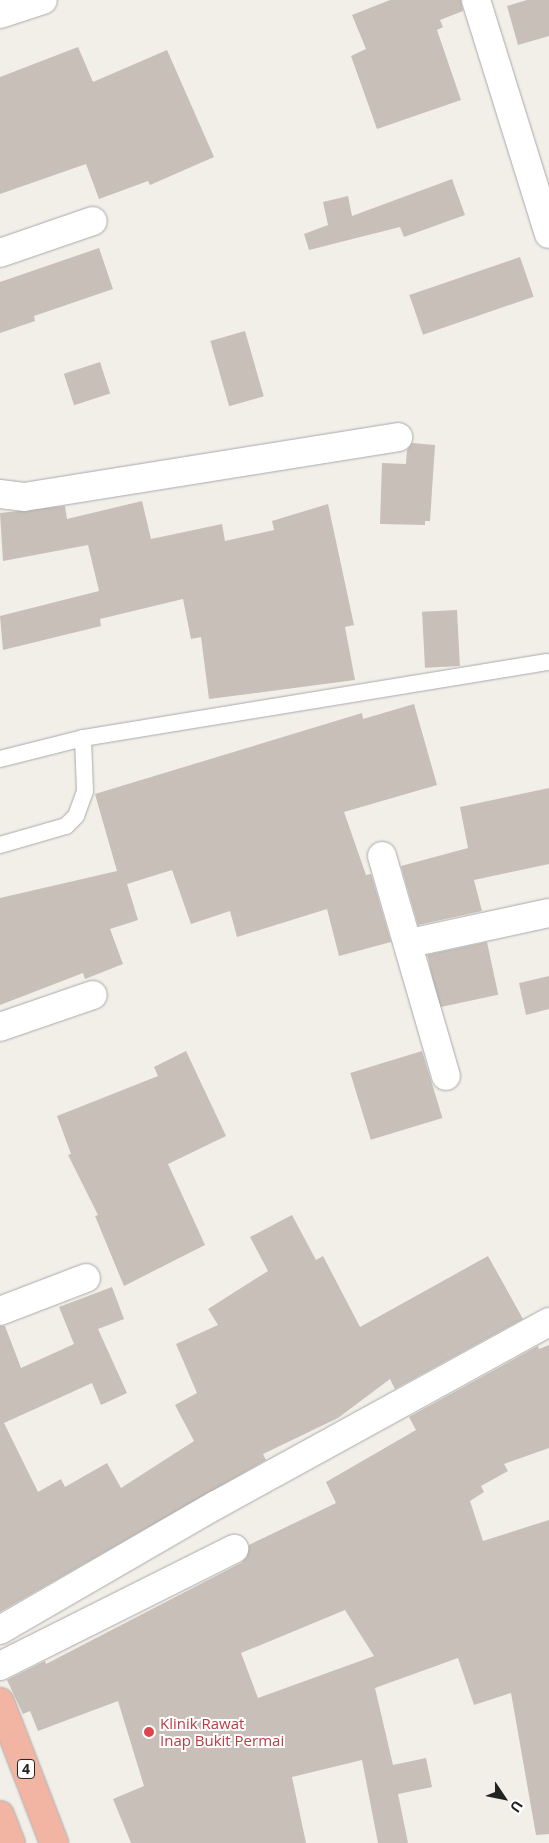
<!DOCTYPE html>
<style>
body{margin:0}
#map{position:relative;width:549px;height:1843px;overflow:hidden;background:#f2efe9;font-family:"Open Sans",sans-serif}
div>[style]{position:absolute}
.building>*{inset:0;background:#c7bfb8;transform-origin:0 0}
.roads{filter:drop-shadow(0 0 1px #a9a9a9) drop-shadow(0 0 1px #a9a9a9)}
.service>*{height:16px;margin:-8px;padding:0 8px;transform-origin:8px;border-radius:8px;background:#fff}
.minor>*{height:28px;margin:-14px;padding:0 14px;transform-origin:14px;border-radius:14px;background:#fff}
.trunk>*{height:28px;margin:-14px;padding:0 14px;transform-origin:14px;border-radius:14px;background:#f2b4a3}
.dots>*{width:14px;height:14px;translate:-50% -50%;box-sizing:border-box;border:2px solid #fff;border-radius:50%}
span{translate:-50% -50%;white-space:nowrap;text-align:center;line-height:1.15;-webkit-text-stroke:4px #fff;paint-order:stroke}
.shield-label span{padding:1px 4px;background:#fff;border:1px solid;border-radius:4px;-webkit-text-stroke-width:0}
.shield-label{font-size:14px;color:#222;font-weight:700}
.health-label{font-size:15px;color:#be3a42}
.left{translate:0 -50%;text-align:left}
.north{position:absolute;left:479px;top:1773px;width:50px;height:50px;-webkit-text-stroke:4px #fff;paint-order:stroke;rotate:124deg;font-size:14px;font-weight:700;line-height:20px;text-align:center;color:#222}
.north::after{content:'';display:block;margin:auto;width:18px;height:22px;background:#222;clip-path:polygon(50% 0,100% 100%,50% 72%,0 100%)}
</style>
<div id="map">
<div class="building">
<div style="clip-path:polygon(390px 0,461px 0,463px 11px,440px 20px,443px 27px,437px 30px,461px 100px,377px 129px,351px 56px,366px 49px,352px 15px)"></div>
<div style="clip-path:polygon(527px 0,549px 0,549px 36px,518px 45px,507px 6px)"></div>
<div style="clip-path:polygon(78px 47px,93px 82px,167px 50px,214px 157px,150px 185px,148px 181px,99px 199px,86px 164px,0 194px,0 77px)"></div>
<div style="clip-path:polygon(452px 179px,465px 215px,404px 237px,400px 227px,309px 250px,304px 234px,328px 225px,323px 202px,348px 196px,352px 216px)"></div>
<div style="clip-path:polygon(99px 248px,113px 289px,34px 316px,35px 321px,0 333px,0 282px)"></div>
<div style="left:520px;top:257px;width:42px;height:117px;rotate:71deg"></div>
<div style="left:245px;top:331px;width:68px;height:36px;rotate:74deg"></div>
<div style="left:100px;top:362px;width:33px;height:38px;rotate:72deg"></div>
<div style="clip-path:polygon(412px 443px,435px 445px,430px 521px,425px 521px,425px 525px,380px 524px,382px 463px,406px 464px,407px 450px)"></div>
<div style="clip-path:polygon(142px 501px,151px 539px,222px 524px,225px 541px,274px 530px,272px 521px,328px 504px,354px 625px,345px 627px,355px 680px,209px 699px,201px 637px,191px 639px,183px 599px,100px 619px,101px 626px,3px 650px,0 616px,99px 591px,88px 545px,3px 561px,0 513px,65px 506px,67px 519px)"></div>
<div style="left:457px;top:610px;width:56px;height:35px;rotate:87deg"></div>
<div style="clip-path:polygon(414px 704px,437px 785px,344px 812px,366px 875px,371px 874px,391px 942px,339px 956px,327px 909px,237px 937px,230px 911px,191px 924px,172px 870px,127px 884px,138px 920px,110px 929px,123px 964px,85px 979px,83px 973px,0 1005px,0 898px,117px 871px,95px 794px,362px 713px,363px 719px)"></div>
<div style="clip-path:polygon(549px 788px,549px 864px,474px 880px,482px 911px,418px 925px,401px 866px,468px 848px,460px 807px)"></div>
<div style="left:487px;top:942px;width:54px;height:61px;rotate:78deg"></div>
<div style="clip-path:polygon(549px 976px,549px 1009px,526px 1015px,519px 983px)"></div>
<div style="clip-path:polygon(186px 1051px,226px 1136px,168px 1164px,205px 1245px,124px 1286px,95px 1216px,98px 1215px,68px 1155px,71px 1154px,57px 1116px,158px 1076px,154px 1067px)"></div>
<div style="left:422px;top:1051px;width:70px;height:75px;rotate:73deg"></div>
<div style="clip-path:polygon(292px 1215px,316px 1260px,323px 1256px,360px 1327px,488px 1256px,523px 1319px,395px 1389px,390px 1379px,338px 1418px,263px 1454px,266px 1460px,0 1612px,0 1326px,5px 1326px,21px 1368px,74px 1344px,59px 1307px,112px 1287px,124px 1319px,98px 1329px,127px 1393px,101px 1405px,92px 1383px,4px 1423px,38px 1492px,61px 1479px,65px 1487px,107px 1463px,121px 1488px,194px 1441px,175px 1405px,197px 1393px,176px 1344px,218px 1325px,208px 1309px,268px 1271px,250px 1237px)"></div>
<div style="clip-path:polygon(evenodd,549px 1345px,549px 1448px,504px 1464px,508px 1471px,481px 1486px,484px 1492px,470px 1501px,483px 1541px,549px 1520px,549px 1834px,536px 1835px,511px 1693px,474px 1705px,458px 1658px,375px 1688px,393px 1765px,426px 1758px,432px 1787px,398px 1794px,408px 1843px,378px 1843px,362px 1760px,292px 1777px,306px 1843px,131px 1843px,113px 1799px,144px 1786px,118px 1701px,38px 1731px,30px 1711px,23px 1714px,7px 1680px,45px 1661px,46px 1664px,241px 1563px,247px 1557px,249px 1545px,336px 1503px,326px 1482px,416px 1430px,409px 1417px,538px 1346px,539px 1349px,549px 1345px,345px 1610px,374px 1656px,258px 1698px,241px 1653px,345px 1610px)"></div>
</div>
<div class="roads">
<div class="service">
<div style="left:0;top:759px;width:86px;rotate:-14.2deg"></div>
<div style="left:0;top:845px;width:69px;rotate:-16.1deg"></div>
<div style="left:66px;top:826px;width:14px;rotate:-45deg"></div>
<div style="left:76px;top:816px;width:27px;rotate:-70deg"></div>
<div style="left:85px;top:791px;width:53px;rotate:-92.2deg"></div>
<div style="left:83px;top:738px;width:470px;rotate:-9.3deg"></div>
</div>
<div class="minor">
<div style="left:476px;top:0;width:245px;rotate:72.7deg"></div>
<div style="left:0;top:14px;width:45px;rotate:-18deg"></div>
<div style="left:0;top:253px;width:98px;rotate:-19deg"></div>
<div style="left:0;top:494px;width:24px;rotate:7deg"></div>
<div style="left:24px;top:497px;width:379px;rotate:-9.1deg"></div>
<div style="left:382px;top:856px;width:229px;rotate:73.8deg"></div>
<div style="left:410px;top:943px;width:142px;rotate:-12.2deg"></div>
<div style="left:0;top:1027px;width:98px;rotate:-19deg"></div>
<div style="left:0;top:1311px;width:92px;rotate:-21deg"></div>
<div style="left:0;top:1630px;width:250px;rotate:-30.1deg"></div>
<div style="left:216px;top:1505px;width:380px;rotate:-28.8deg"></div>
<div style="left:0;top:1666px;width:262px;rotate:-26.6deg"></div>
</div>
<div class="trunk">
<div style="left:0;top:1702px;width:151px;rotate:69deg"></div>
<div style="left:0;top:1815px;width:30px;rotate:69deg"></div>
</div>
</div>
<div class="dots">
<div style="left:149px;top:1732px;background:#e0444e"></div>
</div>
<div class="shield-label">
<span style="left:26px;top:1769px">4</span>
</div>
<div class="health-label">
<span class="left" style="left:160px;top:1732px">Klinik Rawat<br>Inap Bukit Permai</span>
</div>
<div class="north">U</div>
</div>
